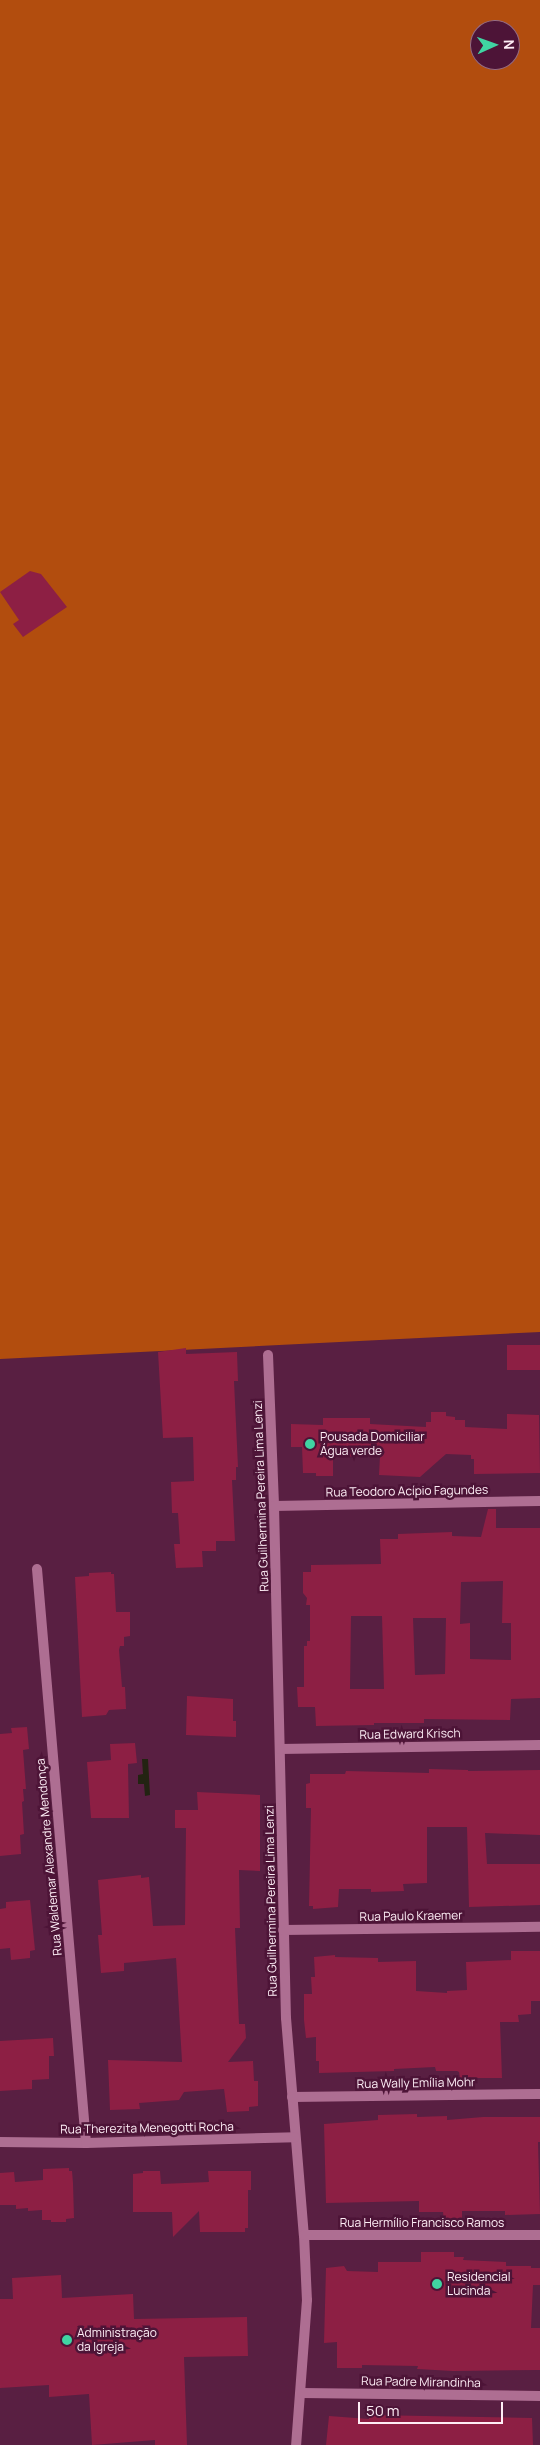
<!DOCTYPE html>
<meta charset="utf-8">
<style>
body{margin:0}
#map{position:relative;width:540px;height:2445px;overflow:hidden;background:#591f42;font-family:Manrope,sans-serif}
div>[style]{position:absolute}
.forest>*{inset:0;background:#b24d0e}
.water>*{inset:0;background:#232312}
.building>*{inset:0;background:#8d1f44;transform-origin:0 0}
.street>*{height:10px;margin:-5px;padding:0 5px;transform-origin:5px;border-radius:5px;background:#ae6e92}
.dots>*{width:14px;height:14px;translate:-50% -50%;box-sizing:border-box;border:2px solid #4d1437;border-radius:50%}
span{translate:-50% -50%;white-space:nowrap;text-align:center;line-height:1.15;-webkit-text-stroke:5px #4d1437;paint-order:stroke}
.poi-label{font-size:12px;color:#feeef6}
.left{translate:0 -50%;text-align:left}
.street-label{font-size:12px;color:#feeef6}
.north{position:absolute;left:470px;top:20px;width:50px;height:50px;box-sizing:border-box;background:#4d1437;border:1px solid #946b83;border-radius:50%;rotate:88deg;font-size:14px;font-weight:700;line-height:20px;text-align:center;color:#feeef6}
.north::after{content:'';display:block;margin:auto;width:18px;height:22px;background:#40d4a2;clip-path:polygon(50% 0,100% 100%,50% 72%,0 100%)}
.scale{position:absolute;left:358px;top:2402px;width:145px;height:22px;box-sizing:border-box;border:2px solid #feeef6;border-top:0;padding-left:6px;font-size:15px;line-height:18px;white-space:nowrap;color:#feeef6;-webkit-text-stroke:4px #4d1437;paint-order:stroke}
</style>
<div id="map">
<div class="forest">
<div style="clip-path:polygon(evenodd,0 0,540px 0,540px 1332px,0 1359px,0 0,480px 30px,510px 30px,510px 60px,480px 60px,480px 30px)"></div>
</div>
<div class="water">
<div style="clip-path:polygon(142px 1759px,148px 1759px,150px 1795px,145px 1796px,144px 1784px,138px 1784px,138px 1775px,143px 1774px)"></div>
</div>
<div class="building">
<div style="clip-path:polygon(30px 571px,41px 574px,67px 607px,23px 637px,13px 624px,19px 620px,0 592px)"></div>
<div style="left:540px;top:1345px;width:25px;height:33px;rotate:90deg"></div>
<div style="clip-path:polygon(186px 1348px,186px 1354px,237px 1352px,238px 1381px,234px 1381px,238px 1467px,236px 1467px,236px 1480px,232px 1480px,235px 1541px,216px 1541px,216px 1551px,202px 1551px,203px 1567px,176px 1568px,174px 1544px,180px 1544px,178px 1513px,172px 1513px,171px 1482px,194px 1481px,193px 1437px,163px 1438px,158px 1352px)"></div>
<div style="clip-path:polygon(431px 1412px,446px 1412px,446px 1416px,455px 1417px,455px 1420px,465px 1420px,465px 1427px,507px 1429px,507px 1414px,539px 1415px,540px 1473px,474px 1474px,474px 1459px,471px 1459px,471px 1455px,446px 1454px,420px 1477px,379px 1475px,380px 1456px,333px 1457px,333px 1476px,316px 1476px,316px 1473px,303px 1473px,302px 1447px,291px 1447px,291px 1424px,323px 1425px,323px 1418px,370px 1418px,370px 1424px,426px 1427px,426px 1422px,431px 1422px)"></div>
<div style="clip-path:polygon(evenodd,488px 1509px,496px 1509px,496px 1528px,540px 1528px,540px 1698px,511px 1699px,510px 1720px,424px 1719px,424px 1723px,374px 1723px,374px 1725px,316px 1726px,315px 1707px,298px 1707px,297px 1687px,304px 1687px,304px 1646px,307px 1646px,307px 1641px,310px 1641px,310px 1605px,306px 1605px,307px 1598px,303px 1593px,303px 1572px,311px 1572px,311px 1565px,381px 1564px,380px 1539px,398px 1539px,398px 1534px,452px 1532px,452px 1536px,481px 1537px,488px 1509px,503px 1581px,502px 1623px,511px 1623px,511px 1660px,470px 1659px,470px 1623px,460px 1624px,461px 1582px,503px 1581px,488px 1509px,351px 1616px,382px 1616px,384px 1689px,350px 1689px,351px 1616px,488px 1509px,413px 1618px,446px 1618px,445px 1674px,415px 1675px,413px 1618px)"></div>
<div style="clip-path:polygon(111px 1572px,111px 1574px,114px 1574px,116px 1612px,130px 1612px,130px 1636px,124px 1637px,124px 1646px,120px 1646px,119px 1650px,122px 1687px,125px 1687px,126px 1709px,109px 1710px,106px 1715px,82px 1717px,75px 1577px,89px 1576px,89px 1573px)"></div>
<div style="clip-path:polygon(187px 1696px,233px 1699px,233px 1721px,236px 1721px,236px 1737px,186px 1735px)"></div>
<div style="clip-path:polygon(27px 1727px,29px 1749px,23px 1750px,26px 1789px,23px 1789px,24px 1801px,22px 1802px,24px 1834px,20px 1835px,21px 1854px,0 1856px,0 1734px,12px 1733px,11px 1728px)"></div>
<div style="clip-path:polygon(135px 1743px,137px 1763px,128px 1764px,129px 1818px,91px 1818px,87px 1762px,111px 1760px,110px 1744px)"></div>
<div style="clip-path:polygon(429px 1769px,468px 1770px,468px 1771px,540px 1770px,540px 1835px,485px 1833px,487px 1864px,540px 1864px,540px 1905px,469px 1907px,467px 1827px,427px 1827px,427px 1883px,403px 1884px,404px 1891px,371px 1892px,371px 1889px,339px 1889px,338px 1907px,313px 1909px,313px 1906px,309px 1906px,311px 1808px,306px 1808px,306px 1784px,310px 1783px,310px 1774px,345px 1774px,346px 1771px,429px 1773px)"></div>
<div style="clip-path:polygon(197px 1792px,260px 1795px,260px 1871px,239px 1870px,240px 1928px,235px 1928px,239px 2024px,245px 2024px,246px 2038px,228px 2062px,253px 2061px,254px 2081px,258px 2081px,258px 2106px,249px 2107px,249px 2111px,227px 2112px,224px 2089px,184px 2092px,179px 2100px,139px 2103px,140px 2109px,110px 2110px,108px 2060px,182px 2062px,176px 1958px,124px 1963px,124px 1971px,101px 1973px,98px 1935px,102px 1935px,98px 1880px,141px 1875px,141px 1878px,149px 1877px,153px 1926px,185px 1925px,186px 1828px,175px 1828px,175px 1810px,198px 1810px)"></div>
<div style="clip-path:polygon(30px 1900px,35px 1950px,30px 1951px,30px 1958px,11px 1960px,10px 1948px,0 1949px,0 1909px,6px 1908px,6px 1902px)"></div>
<div style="clip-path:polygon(511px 1951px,540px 1951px,540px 2001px,531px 2001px,531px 2014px,518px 2015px,519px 2022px,500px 2022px,502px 2078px,460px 2078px,459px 2072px,457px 2071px,436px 2071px,435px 2067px,394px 2069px,394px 2071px,319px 2073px,319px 2061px,316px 2061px,316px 2037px,306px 2038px,304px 2020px,304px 1994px,312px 1994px,311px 1977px,315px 1977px,314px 1957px,335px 1955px,335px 1957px,378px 1958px,378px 1962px,416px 1961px,416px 1991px,447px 1993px,447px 1991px,467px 1990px,466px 1962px,511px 1960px)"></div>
<div style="clip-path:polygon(53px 2038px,54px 2056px,49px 2056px,49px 2079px,32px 2080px,32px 2089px,0 2091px,0 2041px)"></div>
<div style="clip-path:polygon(417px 2114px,417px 2117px,447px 2116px,447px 2120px,483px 2117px,540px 2117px,540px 2142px,538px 2142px,540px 2214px,505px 2215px,505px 2211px,462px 2211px,462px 2222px,444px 2222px,443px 2212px,419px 2212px,419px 2201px,326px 2203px,324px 2124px,378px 2120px,378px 2115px)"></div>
<div style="clip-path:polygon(69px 2168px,69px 2171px,72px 2171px,73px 2183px,74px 2218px,66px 2219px,66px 2222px,51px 2222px,51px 2220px,42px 2220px,42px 2210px,28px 2211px,28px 2208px,16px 2209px,16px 2205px,0 2205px,0 2173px,14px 2172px,15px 2182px,43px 2180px,43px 2169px)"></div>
<div style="clip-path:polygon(143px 2171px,160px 2171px,161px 2184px,209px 2182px,208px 2171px,251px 2171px,251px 2190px,248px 2190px,248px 2228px,245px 2228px,245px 2232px,200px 2232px,199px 2211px,173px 2237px,172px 2212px,133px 2212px,133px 2174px,143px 2173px)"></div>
<div style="clip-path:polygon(421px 2252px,454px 2252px,454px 2257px,464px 2257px,463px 2260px,506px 2262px,506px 2266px,531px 2266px,531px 2268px,540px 2268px,540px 2285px,533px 2285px,531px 2328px,540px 2328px,540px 2370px,453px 2371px,417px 2369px,418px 2366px,362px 2365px,362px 2368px,337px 2368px,337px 2342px,324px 2343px,326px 2268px,344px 2266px,347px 2271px,378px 2272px,378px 2262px,421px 2262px)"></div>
<div style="clip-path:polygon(61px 2275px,62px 2298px,133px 2294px,134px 2319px,247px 2317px,248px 2356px,184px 2357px,187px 2445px,155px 2445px,155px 2440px,92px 2445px,89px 2394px,49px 2397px,49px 2385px,0 2388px,0 2299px,13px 2299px,12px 2278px)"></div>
<div style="clip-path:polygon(369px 2415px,532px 2418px,533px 2445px,326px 2445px,329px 2416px,369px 2419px)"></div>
</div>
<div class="street">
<div style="left:268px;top:1355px;width:151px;rotate:87.7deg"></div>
<div style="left:274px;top:1506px;width:512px;rotate:88.66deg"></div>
<div style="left:286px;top:2018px;width:218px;rotate:85.3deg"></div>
<div style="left:304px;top:2235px;width:65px;rotate:87.4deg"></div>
<div style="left:307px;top:2300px;width:145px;rotate:94.3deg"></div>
<div style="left:274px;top:1506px;width:266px;rotate:-1.1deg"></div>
<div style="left:37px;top:1569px;width:576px;rotate:85.12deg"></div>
<div style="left:280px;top:1749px;width:260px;rotate:-0.9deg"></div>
<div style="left:283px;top:1930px;width:257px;rotate:-0.7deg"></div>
<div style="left:292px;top:2097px;width:248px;rotate:-0.7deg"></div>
<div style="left:0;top:2142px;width:86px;rotate:0.7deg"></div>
<div style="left:86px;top:2143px;width:209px;rotate:-1.6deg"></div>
<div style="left:304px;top:2235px;width:236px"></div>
<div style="left:302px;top:2393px;width:238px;rotate:0.7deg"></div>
</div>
<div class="dots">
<div style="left:310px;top:1444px;background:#40d4a2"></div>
<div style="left:437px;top:2284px;background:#40d4a2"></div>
<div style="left:67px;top:2340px;background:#40d4a2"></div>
</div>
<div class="poi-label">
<span class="left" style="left:320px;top:1444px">Pousada Domiciliar<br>Água verde</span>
<span class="left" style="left:447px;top:2284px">Residencial<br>Lucinda</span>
<span class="left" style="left:77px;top:2340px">Administração<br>da Igreja</span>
</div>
<div class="street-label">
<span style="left:407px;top:1491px;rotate:-1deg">Rua Teodoro Acípio Fagundes</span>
<span style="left:261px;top:1496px;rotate:-92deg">Rua Guilhermina Pereira Lima Lenzi</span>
<span style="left:410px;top:1734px;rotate:-1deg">Rua Edward Krisch</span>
<span style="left:49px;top:1857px;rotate:-95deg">Rua Waldemar Alexandre Mendonça</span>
<span style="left:271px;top:1901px;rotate:-91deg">Rua Guilhermina Pereira Lima Lenzi</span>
<span style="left:411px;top:1916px;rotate:-1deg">Rua Paulo Kraemer</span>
<span style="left:416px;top:2083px;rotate:-1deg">Rua Wally Emília Mohr</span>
<span style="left:147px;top:2128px;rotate:-1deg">Rua Therezita Menegotti Rocha</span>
<span style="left:422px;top:2223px">Rua Hermílio Francisco Ramos</span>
<span style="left:421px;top:2382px;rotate:1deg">Rua Padre Mirandinha</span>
</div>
<div class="north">N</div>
<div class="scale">50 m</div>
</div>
